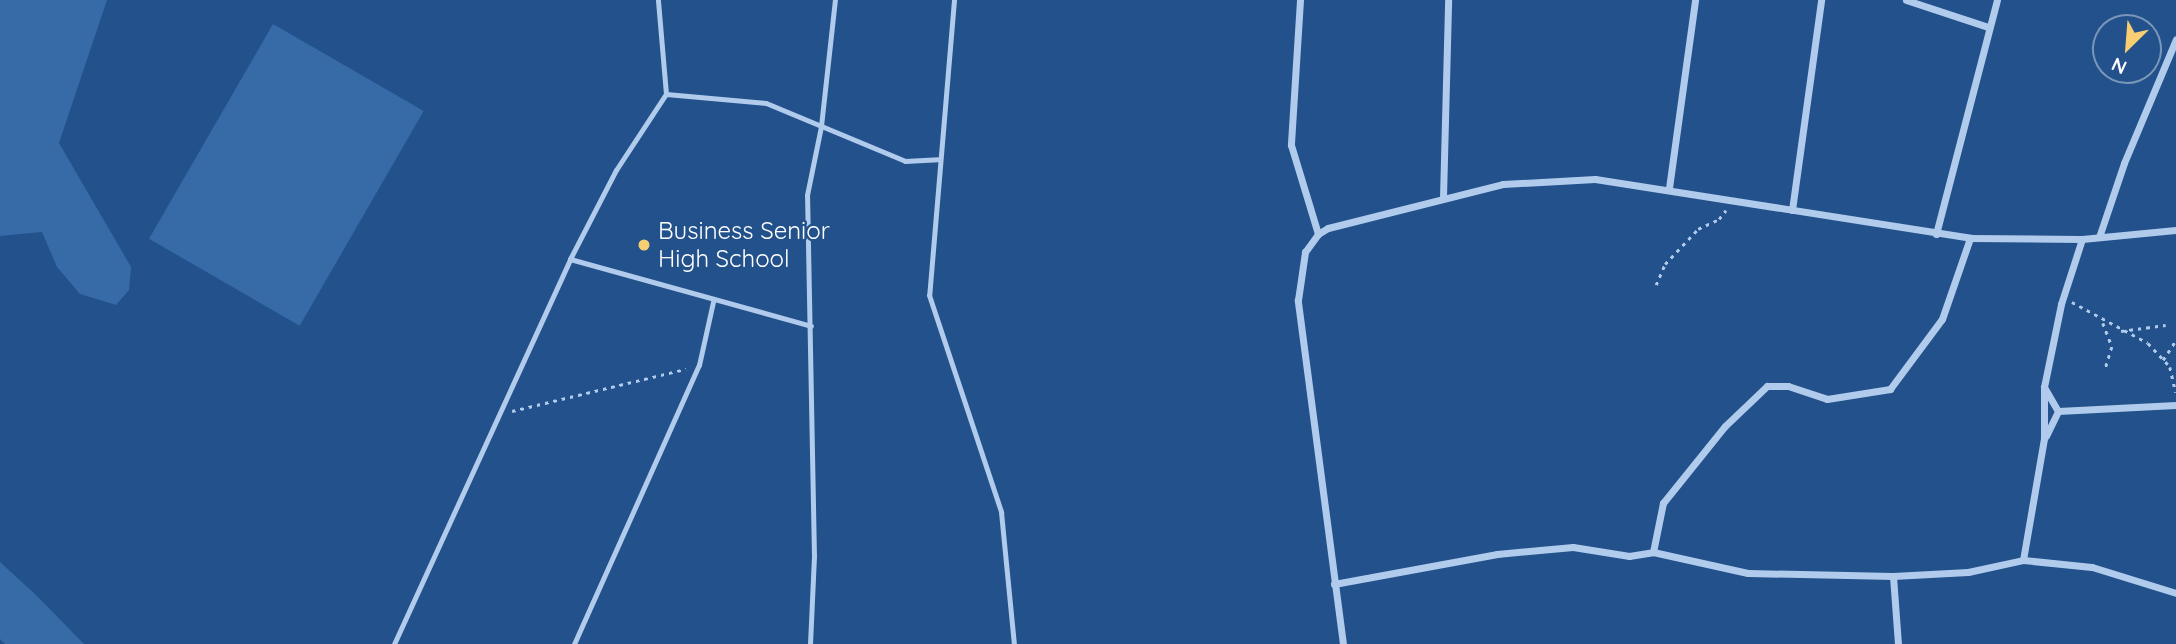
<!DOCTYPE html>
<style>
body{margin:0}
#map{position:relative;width:2176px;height:644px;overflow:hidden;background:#22518b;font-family:Quicksand,sans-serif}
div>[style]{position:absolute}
.green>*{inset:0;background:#366ba8;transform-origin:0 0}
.path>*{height:2.5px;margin-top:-1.25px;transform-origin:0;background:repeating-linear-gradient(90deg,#b0cbeb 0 3.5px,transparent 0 8.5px)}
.lane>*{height:5px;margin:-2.5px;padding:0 2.5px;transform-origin:2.5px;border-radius:2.5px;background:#b0cbeb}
.street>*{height:7px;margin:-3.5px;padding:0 3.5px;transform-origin:3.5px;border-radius:3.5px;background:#b0cbeb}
.dots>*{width:19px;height:19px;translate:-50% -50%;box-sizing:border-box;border:4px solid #22518b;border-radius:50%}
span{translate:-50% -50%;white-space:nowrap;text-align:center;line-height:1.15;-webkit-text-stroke:5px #22518b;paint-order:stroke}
.poi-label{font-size:24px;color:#fff}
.left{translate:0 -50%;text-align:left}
.north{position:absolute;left:2092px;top:14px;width:70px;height:70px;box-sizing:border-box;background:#22518b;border:2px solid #7a97b9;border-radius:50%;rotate:205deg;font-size:19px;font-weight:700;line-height:28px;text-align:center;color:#fff}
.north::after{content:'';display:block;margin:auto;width:24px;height:32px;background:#f7cf72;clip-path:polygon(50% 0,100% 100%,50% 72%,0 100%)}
</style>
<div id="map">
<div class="green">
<div style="clip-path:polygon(0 0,107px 0,59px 143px,131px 267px,129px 290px,116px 305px,80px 294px,57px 267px,42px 232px,0 236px)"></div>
<div style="left:273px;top:24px;width:174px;height:248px;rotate:30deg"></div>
<div style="clip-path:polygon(0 562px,37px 596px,84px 644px,5px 644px,0 639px)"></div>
</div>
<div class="path">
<div style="left:1656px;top:285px;width:23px;rotate:-67deg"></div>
<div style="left:1665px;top:264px;width:48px;rotate:-46.7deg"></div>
<div style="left:1698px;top:229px;width:23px;rotate:-25deg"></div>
<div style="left:1719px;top:219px;width:11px;rotate:-52deg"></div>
<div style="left:2072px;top:302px;width:86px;rotate:28.3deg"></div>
<div style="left:2148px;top:343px;width:33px;rotate:47deg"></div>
<div style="left:2170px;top:367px;width:26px;rotate:77deg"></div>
<div style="left:2103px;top:323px;width:26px;rotate:69deg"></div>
<div style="left:2112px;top:347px;width:24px;rotate:107deg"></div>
<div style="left:2121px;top:331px;width:45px;rotate:-7.6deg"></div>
<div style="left:2163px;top:360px;width:24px;rotate:-57deg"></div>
<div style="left:512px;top:411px;width:179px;rotate:-13.6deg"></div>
</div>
<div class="lane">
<div style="left:954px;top:0;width:296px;rotate:94.8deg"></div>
<div style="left:929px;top:295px;width:229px;rotate:71.6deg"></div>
<div style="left:1001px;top:512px;width:133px;rotate:84.4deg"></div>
<div style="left:666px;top:94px;width:100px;rotate:5.1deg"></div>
<div style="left:766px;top:103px;width:151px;rotate:22.6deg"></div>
<div style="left:905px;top:161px;width:33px;rotate:-3deg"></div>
<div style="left:570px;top:259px;width:250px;rotate:15.5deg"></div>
<div style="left:394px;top:644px;width:423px;rotate:-65.4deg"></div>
<div style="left:570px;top:259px;width:100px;rotate:-62.7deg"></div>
<div style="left:616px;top:170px;width:91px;rotate:-56.7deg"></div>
<div style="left:666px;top:94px;width:94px;rotate:-94.9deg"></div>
<div style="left:574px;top:644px;width:306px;rotate:-65.9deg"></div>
<div style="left:699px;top:365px;width:65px;rotate:-77.5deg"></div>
<div style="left:810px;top:644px;width:87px;rotate:-87.4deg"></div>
<div style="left:814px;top:557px;width:362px;rotate:-91.1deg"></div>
<div style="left:807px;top:195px;width:70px;rotate:-78.5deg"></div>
<div style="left:821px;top:126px;width:127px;rotate:-83.7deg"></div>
</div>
<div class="street">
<div style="left:1300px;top:0;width:145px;rotate:93.6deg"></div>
<div style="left:1291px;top:145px;width:93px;rotate:73.1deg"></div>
<div style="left:1906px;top:0;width:86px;rotate:18.2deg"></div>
<div style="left:1669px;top:188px;width:190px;rotate:-82.1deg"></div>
<div style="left:1443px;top:197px;width:197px;rotate:-88.5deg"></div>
<div style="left:1792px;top:210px;width:212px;rotate:-82.1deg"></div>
<div style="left:1936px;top:234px;width:242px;rotate:-75.4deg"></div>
<div style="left:2099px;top:237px;width:78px;rotate:-71.3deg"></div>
<div style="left:2124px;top:163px;width:134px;rotate:-67.2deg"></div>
<div style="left:2044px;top:387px;width:28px;rotate:60deg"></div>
<div style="left:2046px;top:436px;width:28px;rotate:-64deg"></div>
<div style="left:2058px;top:411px;width:118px;rotate:-2.9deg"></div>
<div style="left:1653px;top:552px;width:50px;rotate:-78.5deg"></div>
<div style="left:1663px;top:503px;width:99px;rotate:-51.2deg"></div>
<div style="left:1725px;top:426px;width:58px;rotate:-43.6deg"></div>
<div style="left:1767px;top:386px;width:21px"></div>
<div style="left:1788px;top:386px;width:41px;rotate:18.4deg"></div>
<div style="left:1827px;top:399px;width:64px;rotate:-9deg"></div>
<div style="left:1890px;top:389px;width:87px;rotate:-53.4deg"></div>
<div style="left:1942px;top:319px;width:86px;rotate:-70.9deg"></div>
<div style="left:2023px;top:560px;width:124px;rotate:-80.2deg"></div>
<div style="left:2044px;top:438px;width:51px;rotate:-90deg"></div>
<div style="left:2044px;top:387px;width:85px;rotate:-78.4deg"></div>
<div style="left:2061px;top:304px;width:68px;rotate:-72.1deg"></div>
<div style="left:1893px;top:576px;width:68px;rotate:85.8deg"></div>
<div style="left:1334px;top:584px;width:166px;rotate:-10.4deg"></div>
<div style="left:1497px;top:554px;width:76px;rotate:-5.3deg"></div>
<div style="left:1573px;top:547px;width:57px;rotate:9.1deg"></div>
<div style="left:1629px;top:556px;width:24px;rotate:-9deg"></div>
<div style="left:1653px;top:552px;width:97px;rotate:12.5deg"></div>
<div style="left:1748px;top:573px;width:145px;rotate:1.2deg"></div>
<div style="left:1893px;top:576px;width:75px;rotate:-3.1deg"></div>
<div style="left:1968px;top:572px;width:56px;rotate:-12.3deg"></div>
<div style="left:2023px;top:560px;width:69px;rotate:5.8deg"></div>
<div style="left:2092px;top:567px;width:88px;rotate:17.2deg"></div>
<div style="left:1343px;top:644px;width:347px;rotate:-97.5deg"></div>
<div style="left:1298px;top:300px;width:49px;rotate:-81.7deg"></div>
<div style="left:1305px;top:252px;width:22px;rotate:-54deg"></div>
<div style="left:1318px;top:234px;width:12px;rotate:-31deg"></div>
<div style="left:1328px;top:228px;width:180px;rotate:-14.1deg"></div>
<div style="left:1503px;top:184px;width:92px;rotate:-3.1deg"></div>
<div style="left:1595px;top:179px;width:380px;rotate:8.9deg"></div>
<div style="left:1970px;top:238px;width:112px;rotate:0.5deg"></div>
<div style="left:2082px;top:239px;width:94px;rotate:-5.5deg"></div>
</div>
<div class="dots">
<div style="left:644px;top:245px;background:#f7cf72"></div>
</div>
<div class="poi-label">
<span class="left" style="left:658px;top:245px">Business Senior<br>High School</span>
</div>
<div class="north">N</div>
</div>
